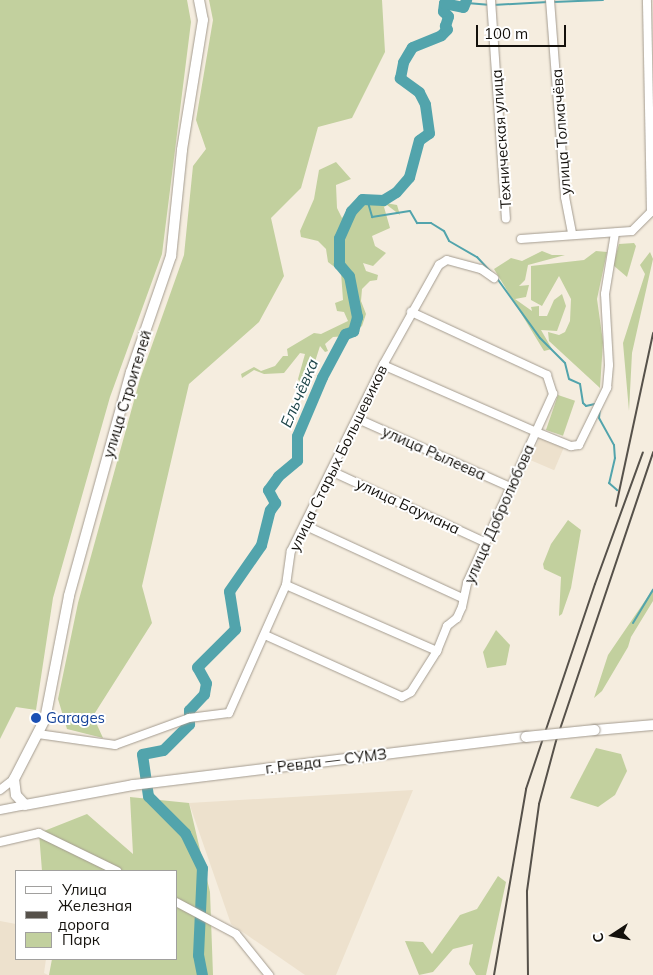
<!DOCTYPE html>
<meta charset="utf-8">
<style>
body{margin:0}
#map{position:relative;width:653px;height:975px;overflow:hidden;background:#f5eddf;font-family:Mulish,sans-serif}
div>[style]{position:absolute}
.built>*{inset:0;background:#ede1cd;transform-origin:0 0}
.green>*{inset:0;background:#c2d09e;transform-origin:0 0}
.stream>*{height:2px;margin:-1px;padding:0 1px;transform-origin:1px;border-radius:1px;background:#52a4ac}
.river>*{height:11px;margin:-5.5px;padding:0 5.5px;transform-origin:5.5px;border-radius:5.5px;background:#52a4ac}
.roads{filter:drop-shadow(0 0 1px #a49c90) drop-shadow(0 0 1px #a49c90)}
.minor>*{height:8px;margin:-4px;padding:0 4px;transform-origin:4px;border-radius:4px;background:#fff}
.major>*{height:10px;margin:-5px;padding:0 5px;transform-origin:5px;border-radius:5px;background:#fff}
.rail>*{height:2px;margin:-1px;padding:0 1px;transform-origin:1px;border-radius:1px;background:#56514a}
.bridges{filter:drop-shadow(0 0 1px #a49c90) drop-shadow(0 0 1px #a49c90)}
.major-bridge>*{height:10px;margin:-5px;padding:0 5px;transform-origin:5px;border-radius:5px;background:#fff}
.dots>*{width:14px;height:14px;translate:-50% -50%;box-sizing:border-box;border:2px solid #fff;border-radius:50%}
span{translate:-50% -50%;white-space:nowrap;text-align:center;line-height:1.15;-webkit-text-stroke:4px #fff;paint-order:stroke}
.street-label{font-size:15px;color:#14110c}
.transit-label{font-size:15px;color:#164399}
.left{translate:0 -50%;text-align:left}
.water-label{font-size:16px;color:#1d4448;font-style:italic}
.legend{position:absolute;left:15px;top:870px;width:162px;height:90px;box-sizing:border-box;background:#fff;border:1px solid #a1a09e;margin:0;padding:6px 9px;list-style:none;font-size:15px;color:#14110c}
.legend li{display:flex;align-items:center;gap:10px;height:25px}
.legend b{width:25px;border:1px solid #a1a09e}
.north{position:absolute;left:588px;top:910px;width:50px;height:50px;-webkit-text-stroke:4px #fff;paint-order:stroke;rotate:259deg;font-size:14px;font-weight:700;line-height:20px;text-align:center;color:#14110c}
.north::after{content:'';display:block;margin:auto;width:18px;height:22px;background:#14110c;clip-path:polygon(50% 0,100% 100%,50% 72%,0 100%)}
.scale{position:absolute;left:476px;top:25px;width:90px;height:22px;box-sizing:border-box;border:2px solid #14110c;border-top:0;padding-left:6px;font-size:15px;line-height:18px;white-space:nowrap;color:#14110c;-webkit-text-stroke:4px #fff;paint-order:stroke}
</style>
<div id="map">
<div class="built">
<div style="left:540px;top:437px;width:26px;height:25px;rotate:23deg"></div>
<div style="clip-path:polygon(413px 790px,336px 975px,305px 975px,231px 924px,189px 803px)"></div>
<div style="clip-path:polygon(0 921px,16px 924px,16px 959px,46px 959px,44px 973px,48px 975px,0 975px)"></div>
</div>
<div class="green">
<div style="clip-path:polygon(0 0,187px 0,191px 22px,162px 254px,110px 397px,53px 598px,36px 710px,16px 707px,0 739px)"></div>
<div style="clip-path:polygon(209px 0,382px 0,385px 52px,352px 118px,318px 127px,301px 188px,271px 218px,284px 276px,259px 322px,189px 384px,142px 586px,152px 623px,93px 716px,103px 738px,67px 729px,58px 699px,78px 603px,140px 379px,184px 255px,193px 166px,206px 149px,196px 120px,213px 20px)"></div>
<div style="clip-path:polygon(336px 162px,351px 179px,336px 185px,337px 208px,342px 218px,357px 198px,397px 205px,400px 215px,387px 205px,384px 207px,390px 228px,372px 236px,375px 246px,386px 253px,373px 266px,363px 263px,366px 271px,378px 275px,377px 280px,370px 281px,362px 289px,361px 301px,366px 314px,362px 326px,348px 336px,333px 337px,325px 344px,328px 351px,325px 352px,320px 346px,307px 387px,302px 387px,298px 379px,305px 354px,300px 353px,284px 373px,264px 374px,254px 370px,242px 378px,241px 374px,254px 367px,261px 371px,275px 366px,283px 356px,288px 356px,287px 349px,314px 333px,321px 334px,348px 321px,344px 312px,337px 311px,335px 303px,343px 300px,341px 272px,328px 262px,326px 249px,318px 241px,301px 237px,300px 231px,314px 199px,319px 170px)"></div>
<div style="clip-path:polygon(634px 243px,636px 246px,627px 277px,613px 265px,619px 244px)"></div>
<div style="clip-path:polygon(542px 251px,552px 255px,565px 255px,528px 265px,525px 280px,519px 286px,529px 285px,526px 297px,515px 299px,532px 311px,531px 307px,539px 306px,539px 316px,547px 316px,554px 300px,562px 294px,566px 306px,557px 331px,541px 330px,552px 349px,544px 351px,494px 269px,511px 258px,522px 261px)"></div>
<div style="clip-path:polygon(596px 251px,607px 252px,597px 299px,603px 342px,600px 388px,549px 341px,548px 332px,559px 335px,565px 332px,570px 321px,571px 299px,559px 276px,542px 306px,531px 300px,531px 266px,584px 260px)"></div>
<div style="clip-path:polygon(650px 252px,653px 259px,632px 353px,629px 411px,623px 343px,645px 274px,640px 265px)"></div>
<div style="left:558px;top:395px;width:18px;height:37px;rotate:19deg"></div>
<div style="clip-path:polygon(568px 520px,581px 530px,571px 588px,562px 614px,559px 616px,561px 577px,544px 569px,543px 564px,551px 544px)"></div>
<div style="clip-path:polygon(653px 589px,653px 601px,631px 637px,628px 647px,602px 691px,594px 698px,608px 655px)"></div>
<div style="clip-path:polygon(496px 630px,510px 645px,506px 665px,487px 668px,483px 652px)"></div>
<div style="clip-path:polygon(596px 748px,621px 754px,627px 771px,615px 795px,598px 807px,570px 798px)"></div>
<div style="clip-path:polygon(130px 797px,189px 803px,210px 892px,213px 975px,49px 975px,52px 959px,176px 959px,176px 871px,42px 871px,39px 833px,87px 814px,133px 854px)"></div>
<div style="clip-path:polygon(498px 876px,506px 882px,486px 975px,476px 975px,469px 964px,473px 944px,453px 949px,433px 972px,419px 975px,405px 941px,423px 942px,432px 954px,460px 915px,477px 909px)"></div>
</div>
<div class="stream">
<div style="left:553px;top:2px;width:50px;rotate:-2.3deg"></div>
<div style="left:467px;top:3px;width:21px;rotate:5deg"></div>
<div style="left:493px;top:5px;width:55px;rotate:-3.1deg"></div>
<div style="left:367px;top:199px;width:19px;rotate:74deg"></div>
<div style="left:372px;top:217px;width:38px;rotate:-9deg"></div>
<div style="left:410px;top:211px;width:14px;rotate:60deg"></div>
<div style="left:417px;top:223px;width:14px"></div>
<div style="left:431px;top:223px;width:15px;rotate:32deg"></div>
<div style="left:444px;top:231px;width:11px;rotate:63deg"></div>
<div style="left:449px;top:241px;width:32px;rotate:30deg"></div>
<div style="left:477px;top:257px;width:23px;rotate:47deg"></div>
<div style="left:496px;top:277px;width:75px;rotate:54.2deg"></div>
<div style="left:540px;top:338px;width:35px;rotate:45deg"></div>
<div style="left:565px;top:363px;width:16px;rotate:76deg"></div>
<div style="left:569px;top:379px;width:12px;rotate:24deg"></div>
<div style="left:580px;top:384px;width:19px;rotate:81deg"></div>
<div style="left:583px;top:403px;width:4px;rotate:45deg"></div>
<div style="left:586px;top:406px;width:9px;rotate:-13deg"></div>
<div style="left:600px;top:407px;width:11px;rotate:95deg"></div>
<div style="left:599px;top:418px;width:31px;rotate:61deg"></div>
<div style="left:614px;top:445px;width:13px;rotate:86deg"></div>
<div style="left:615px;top:458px;width:26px;rotate:103deg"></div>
<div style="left:609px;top:483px;width:11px;rotate:41deg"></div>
<div style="left:633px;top:623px;width:39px;rotate:-59deg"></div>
</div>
<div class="river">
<div style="left:202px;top:975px;width:20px;rotate:-101deg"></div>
<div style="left:198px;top:955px;width:87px;rotate:-87.4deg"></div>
<div style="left:202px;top:868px;width:39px;rotate:-116deg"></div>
<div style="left:185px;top:833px;width:52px;rotate:-135deg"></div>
<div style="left:148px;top:796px;width:42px;rotate:-98.1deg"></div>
<div style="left:142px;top:754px;width:21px;rotate:-11deg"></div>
<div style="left:163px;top:750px;width:37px;rotate:-45deg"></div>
<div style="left:189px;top:724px;width:14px;rotate:-90deg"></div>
<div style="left:189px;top:710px;width:22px;rotate:-47deg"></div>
<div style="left:204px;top:694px;width:11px;rotate:-80deg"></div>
<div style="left:206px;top:683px;width:18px;rotate:-119deg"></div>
<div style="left:197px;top:667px;width:54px;rotate:-45deg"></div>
<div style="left:235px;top:629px;width:38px;rotate:-99deg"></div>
<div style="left:229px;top:591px;width:56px;rotate:-55.2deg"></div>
<div style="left:261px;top:545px;width:36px;rotate:-76deg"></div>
<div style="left:270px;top:510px;width:9px;rotate:-54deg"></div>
<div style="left:275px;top:503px;width:15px;rotate:-118deg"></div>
<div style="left:268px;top:490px;width:17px;rotate:-54deg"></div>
<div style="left:278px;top:476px;width:25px;rotate:-40deg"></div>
<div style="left:297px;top:460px;width:24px;rotate:-90deg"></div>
<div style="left:297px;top:436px;width:64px;rotate:-67deg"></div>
<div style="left:322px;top:377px;width:49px;rotate:-61.9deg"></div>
<div style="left:345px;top:334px;width:9px;rotate:-21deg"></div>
<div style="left:353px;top:331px;width:15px;rotate:-74deg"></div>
<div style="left:357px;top:317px;width:42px;rotate:-101deg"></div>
<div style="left:349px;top:276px;width:16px;rotate:-130deg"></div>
<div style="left:339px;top:264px;width:26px;rotate:-90deg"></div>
<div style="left:339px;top:238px;width:30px;rotate:-66deg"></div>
<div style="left:351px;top:211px;width:16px;rotate:-47deg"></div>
<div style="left:362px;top:199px;width:21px;rotate:3deg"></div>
<div style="left:383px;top:200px;width:15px;rotate:-32deg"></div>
<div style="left:396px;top:192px;width:20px;rotate:-49deg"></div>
<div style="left:409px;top:177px;width:38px;rotate:-75deg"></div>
<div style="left:419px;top:140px;width:12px;rotate:-35deg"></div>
<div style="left:429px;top:133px;width:29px;rotate:-98deg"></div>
<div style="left:425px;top:104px;width:13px;rotate:-117deg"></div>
<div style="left:419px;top:92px;width:24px;rotate:-144deg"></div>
<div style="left:400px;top:78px;width:16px;rotate:-79deg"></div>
<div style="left:403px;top:62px;width:17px;rotate:-59deg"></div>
<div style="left:412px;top:47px;width:31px;rotate:-22deg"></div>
<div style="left:441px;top:35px;width:8px;rotate:-45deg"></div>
<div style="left:447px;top:29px;width:4px;rotate:-124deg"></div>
<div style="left:445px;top:26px;width:10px;rotate:-73deg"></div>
<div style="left:448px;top:16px;width:7px;rotate:-135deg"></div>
<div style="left:443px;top:11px;width:8px;rotate:-83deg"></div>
<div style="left:444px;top:3px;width:19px;rotate:12deg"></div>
<div style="left:463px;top:7px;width:8px;rotate:-67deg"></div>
</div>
<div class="roads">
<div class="minor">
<div style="left:491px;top:0;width:219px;rotate:86.1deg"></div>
<div style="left:550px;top:0;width:198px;rotate:85.6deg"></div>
<div style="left:565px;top:197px;width:38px;rotate:79deg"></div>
<div style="left:521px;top:239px;width:111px;rotate:-4.1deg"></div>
<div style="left:632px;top:231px;width:27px;rotate:-45deg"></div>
<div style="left:651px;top:212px;width:212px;rotate:-91.1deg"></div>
<div style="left:383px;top:365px;width:167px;rotate:23.6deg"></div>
<div style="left:536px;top:432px;width:38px;rotate:22deg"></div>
<div style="left:571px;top:446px;width:8px;rotate:-7deg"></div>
<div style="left:579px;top:445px;width:64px;rotate:-63.8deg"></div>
<div style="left:607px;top:388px;width:23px;rotate:-85deg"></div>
<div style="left:609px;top:365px;width:71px;rotate:-93.2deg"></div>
<div style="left:605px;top:294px;width:62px;rotate:-80.7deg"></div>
<div style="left:358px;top:419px;width:167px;rotate:24.1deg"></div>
<div style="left:331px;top:471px;width:170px;rotate:24.8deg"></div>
<div style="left:304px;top:525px;width:174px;rotate:24.8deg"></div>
<div style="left:286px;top:585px;width:165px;rotate:23.6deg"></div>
<div style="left:265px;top:635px;width:150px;rotate:24.3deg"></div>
<div style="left:402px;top:697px;width:10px;rotate:-29deg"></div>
<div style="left:411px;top:692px;width:49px;rotate:-57.6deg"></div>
<div style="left:437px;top:651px;width:27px;rotate:-68deg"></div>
<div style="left:447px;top:626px;width:13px;rotate:-39deg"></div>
<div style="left:457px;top:618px;width:12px;rotate:-66deg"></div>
<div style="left:462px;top:607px;width:25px;rotate:-78deg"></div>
<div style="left:467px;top:583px;width:208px;rotate:-65.5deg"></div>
<div style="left:553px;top:394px;width:20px;rotate:-108deg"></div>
<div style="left:547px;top:375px;width:150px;rotate:-155.1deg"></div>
<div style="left:38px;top:734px;width:78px;rotate:8.1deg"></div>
<div style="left:115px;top:745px;width:79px;rotate:-20deg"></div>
<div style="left:189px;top:718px;width:40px;rotate:-7.1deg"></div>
<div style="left:229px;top:713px;width:140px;rotate:-66deg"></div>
<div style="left:286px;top:585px;width:34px;rotate:-82deg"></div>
<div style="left:291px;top:551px;width:208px;rotate:-63.7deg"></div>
<div style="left:383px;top:365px;width:115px;rotate:-60.8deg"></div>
<div style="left:439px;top:265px;width:9px;rotate:-32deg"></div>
<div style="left:447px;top:260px;width:35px;rotate:15deg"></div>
<div style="left:481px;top:269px;width:16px;rotate:35deg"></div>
<div style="left:0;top:790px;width:18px;rotate:-38deg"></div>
<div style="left:0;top:810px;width:25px;rotate:-11deg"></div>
<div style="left:0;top:842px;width:40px;rotate:-13deg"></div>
<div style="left:39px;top:833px;width:87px;rotate:26deg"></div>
<div style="left:176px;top:902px;width:68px;rotate:28.1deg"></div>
<div style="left:236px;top:934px;width:53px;rotate:51.2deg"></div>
</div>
<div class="major">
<div style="left:199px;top:0;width:20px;rotate:79deg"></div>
<div style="left:203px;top:20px;width:132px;rotate:99.2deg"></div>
<div style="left:182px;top:150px;width:107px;rotate:95.9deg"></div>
<div style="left:171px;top:256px;width:123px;rotate:109deg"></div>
<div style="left:131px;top:372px;width:232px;rotate:105.5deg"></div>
<div style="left:69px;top:596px;width:125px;rotate:101deg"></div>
<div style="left:45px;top:719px;width:68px;rotate:117.3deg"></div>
<div style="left:14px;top:779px;width:16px;rotate:83deg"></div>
<div style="left:16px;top:795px;width:13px;rotate:48deg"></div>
<div style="left:25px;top:805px;width:110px;rotate:-10.5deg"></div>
<div style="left:133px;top:785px;width:396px;rotate:-7deg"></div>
<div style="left:595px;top:730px;width:58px;rotate:-4.9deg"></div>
</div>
</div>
<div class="rail">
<div style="left:616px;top:506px;width:177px;rotate:-77.9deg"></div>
<div style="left:494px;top:975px;width:189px;rotate:-80.2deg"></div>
<div style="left:526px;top:789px;width:216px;rotate:-71.4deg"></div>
<div style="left:595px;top:584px;width:140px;rotate:-70deg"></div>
<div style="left:528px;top:975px;width:84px;rotate:-90.7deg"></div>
<div style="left:527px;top:891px;width:88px;rotate:-82.1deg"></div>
<div style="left:539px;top:804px;width:65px;rotate:-74.9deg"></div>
<div style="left:556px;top:741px;width:305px;rotate:-71.4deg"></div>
</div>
<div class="bridges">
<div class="major-bridge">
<div style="left:526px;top:737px;width:69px;rotate:-5.8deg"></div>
</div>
</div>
<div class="dots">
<div style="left:36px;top:718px;background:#1a4fb4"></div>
</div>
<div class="street-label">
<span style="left:561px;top:132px;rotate:-94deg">улица Толмачёва</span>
<span style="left:501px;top:139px;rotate:-94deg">Техническая улица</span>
<span style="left:127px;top:394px;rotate:-73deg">улица Строителей</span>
<span style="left:434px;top:453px;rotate:24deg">улица Рылеева</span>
<span style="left:338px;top:458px;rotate:-64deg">улица Старых Большевиков</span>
<span style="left:408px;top:506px;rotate:25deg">улица Баумана</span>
<span style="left:499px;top:514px;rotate:-66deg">улица Добролюбова</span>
<span style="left:326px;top:761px;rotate:-7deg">г. Ревда — СУМЗ</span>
</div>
<div class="transit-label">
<span class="left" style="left:46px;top:718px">Garages</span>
</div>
<div class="water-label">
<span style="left:299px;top:393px;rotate:-67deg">Ельчёвка</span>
</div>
<ul class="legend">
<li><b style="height:6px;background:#fff"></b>Улица</li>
<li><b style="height:6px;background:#56514a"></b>Железная дорога</li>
<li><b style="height:14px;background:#c2d09e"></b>Парк</li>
</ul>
<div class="north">С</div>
<div class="scale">100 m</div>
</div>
